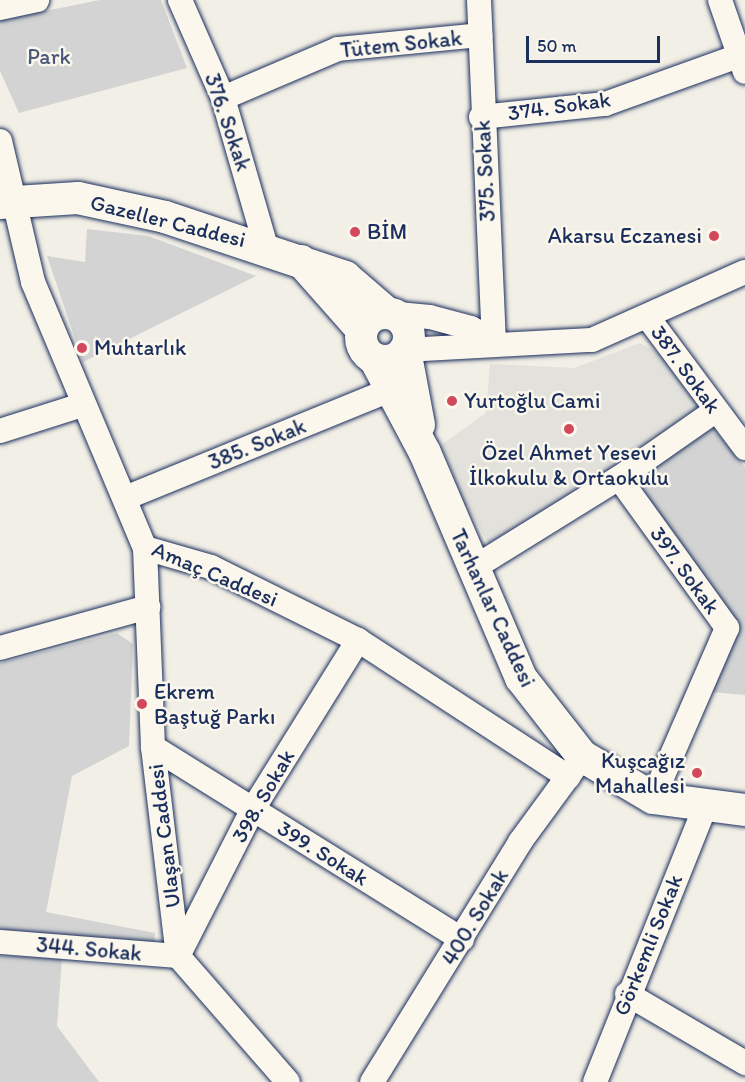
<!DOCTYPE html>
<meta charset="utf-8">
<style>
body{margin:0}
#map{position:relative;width:745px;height:1082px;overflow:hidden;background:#f2efe6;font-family:Itim,sans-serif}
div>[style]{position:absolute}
.built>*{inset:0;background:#e2e1dc}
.green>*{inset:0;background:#d2d3d2}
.roads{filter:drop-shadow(0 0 2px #1b2f5e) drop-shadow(0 0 2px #1b2f5e)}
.minor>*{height:24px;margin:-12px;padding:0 12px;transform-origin:12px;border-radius:12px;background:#fbf7ec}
.major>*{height:32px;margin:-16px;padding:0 16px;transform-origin:16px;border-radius:16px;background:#fbf7ec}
.major>.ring{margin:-16px;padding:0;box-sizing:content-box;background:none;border:32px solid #fbf7ec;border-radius:50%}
.dots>*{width:16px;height:16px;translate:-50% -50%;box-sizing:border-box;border:3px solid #fbf7ec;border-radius:50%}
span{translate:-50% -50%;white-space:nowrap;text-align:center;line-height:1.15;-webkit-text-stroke:5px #fbf7ec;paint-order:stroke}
.street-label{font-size:22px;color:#1b2f5e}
.park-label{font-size:22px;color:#49587b}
.poi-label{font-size:22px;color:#1b2f5e}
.left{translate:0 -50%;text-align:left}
.right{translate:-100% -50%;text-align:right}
.scale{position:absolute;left:526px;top:36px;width:134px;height:27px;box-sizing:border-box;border:3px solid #1b2f5e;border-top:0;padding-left:8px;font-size:18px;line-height:21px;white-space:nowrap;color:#1b2f5e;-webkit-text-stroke:4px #fbf7ec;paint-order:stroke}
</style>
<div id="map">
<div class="built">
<div style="clip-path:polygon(640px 343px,666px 357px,704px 409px,491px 547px,465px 504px,441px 445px,486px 413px,490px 364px,574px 368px)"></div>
</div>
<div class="green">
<div style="clip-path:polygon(100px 0,161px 0,187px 68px,19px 113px,0 71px,0 20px)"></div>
<div style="clip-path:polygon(87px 229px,148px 236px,256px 276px,83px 362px,47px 256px,85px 262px)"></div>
<div style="clip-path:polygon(709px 423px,745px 467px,745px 695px,701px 691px,732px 626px,627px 478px)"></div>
<div style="clip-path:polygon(117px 633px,133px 644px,129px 746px,72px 776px,46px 912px,155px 933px,154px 946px,0 929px,0 663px)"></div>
<div style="clip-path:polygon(0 956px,62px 957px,57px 1026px,99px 1082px,0 1082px)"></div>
</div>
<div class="roads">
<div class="minor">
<div style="left:180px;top:0;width:107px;rotate:66.3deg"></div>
<div style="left:223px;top:98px;width:155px;rotate:73.9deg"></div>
<div style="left:479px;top:0;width:341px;rotate:87.5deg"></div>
<div style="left:720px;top:0;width:76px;rotate:70.9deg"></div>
<div style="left:0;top:8px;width:38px;rotate:-12deg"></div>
<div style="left:223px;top:98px;width:125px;rotate:-23.1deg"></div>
<div style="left:338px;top:49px;width:143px;rotate:-5.6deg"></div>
<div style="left:481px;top:117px;width:125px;rotate:-6deg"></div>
<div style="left:605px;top:104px;width:141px;rotate:-19.8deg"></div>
<div style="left:0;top:141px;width:145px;rotate:76.8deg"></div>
<div style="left:33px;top:282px;width:289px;rotate:67.2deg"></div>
<div style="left:145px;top:548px;width:199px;rotate:87.7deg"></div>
<div style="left:153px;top:747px;width:210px;rotate:83.2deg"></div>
<div style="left:178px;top:956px;width:167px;rotate:48.9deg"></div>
<div style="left:387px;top:313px;width:43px;rotate:5.3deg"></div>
<div style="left:430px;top:317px;width:42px;rotate:15deg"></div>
<div style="left:471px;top:328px;width:26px;rotate:29deg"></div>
<div style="left:649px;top:319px;width:161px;rotate:53.3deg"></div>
<div style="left:405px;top:350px;width:187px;rotate:-3.1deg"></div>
<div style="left:592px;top:340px;width:167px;rotate:-24deg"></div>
<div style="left:0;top:431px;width:86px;rotate:-17.6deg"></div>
<div style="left:619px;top:478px;width:185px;rotate:54.2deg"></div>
<div style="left:727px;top:628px;width:185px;rotate:113.5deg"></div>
<div style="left:125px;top:498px;width:285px;rotate:-22.2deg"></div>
<div style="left:145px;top:548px;width:69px;rotate:16.1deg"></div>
<div style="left:211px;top:567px;width:164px;rotate:26.4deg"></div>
<div style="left:358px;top:640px;width:251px;rotate:33.1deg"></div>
<div style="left:472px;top:569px;width:173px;rotate:-31.8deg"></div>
<div style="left:619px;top:478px;width:117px;rotate:-34.9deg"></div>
<div style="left:0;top:648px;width:154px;rotate:-15.5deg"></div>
<div style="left:153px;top:747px;width:364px;rotate:31.9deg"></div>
<div style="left:0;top:942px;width:179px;rotate:4.5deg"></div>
<div style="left:178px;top:956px;width:165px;rotate:-63deg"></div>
<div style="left:253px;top:809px;width:199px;rotate:-58.1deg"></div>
<div style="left:627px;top:994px;width:137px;rotate:30.3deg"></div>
<div style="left:372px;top:1082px;width:282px;rotate:-58.3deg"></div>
<div style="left:520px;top:842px;width:97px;rotate:-53.8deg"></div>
<div style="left:595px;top:1082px;width:294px;rotate:-68.2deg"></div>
</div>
<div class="major">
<div style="left:0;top:203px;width:78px;rotate:-3.7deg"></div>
<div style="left:78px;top:198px;width:89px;rotate:12.3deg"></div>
<div style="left:165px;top:217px;width:190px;rotate:18.4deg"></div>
<div style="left:345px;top:277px;width:55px;rotate:40.6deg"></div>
<div style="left:301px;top:261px;width:92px;rotate:48.5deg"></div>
<div class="ring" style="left:361px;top:313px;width:16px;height:16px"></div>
<div style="left:405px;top:350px;width:76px;rotate:79.4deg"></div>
<div style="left:375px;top:359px;width:106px;rotate:62deg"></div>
<div style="left:425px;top:453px;width:245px;rotate:66.9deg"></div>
<div style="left:521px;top:678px;width:99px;rotate:52deg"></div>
<div style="left:582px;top:756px;width:82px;rotate:30.6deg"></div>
<div style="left:653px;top:798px;width:93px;rotate:7.4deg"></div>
</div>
</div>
<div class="dots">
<div style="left:355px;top:232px;background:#d1495b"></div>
<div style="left:714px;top:236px;background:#d1495b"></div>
<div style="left:82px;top:348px;background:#d1495b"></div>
<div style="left:452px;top:401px;background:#d1495b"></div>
<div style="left:569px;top:429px;background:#d1495b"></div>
<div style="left:142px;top:704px;background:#d1495b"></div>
<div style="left:697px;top:773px;background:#d1495b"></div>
</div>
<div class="street-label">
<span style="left:401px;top:44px;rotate:-6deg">Tütem Sokak</span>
<span style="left:559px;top:106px;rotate:-8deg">374. Sokak</span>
<span style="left:228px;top:122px;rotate:71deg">376. Sokak</span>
<span style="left:485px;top:171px;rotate:-93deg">375. Sokak</span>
<span style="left:168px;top:221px;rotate:14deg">Gazeller Caddesi</span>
<span style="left:686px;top:369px;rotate:54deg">387. Sokak</span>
<span style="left:257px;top:444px;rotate:-22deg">385. Sokak</span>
<span style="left:685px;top:570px;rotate:54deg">397. Sokak</span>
<span style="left:215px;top:574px;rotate:23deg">Amaç Caddesi</span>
<span style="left:493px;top:608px;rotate:65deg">Tarhanlar Caddesi</span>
<span style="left:263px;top:796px;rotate:-60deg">398. Sokak</span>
<span style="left:164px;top:836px;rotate:-97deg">Ulaşan Caddesi</span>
<span style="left:323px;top:853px;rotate:32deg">399. Sokak</span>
<span style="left:475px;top:917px;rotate:-59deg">400. Sokak</span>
<span style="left:648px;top:945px;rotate:-68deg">Görkemli Sokak</span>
<span style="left:89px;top:949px;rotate:5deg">344. Sokak</span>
</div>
<div class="park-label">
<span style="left:49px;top:57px">Park</span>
</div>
<div class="poi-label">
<span class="left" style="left:367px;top:232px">BİM</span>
<span class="right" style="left:702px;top:236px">Akarsu Eczanesi</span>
<span class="left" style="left:94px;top:348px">Muhtarlık</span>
<span class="left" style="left:464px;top:401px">Yurtoğlu Cami</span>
<span style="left:569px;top:465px">Özel Ahmet Yesevi<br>İlkokulu &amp; Ortaokulu</span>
<span class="left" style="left:154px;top:704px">Ekrem<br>Baştuğ Parkı</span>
<span class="right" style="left:685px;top:773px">Kuşcağız<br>Mahallesi</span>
</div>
<div class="scale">50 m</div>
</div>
